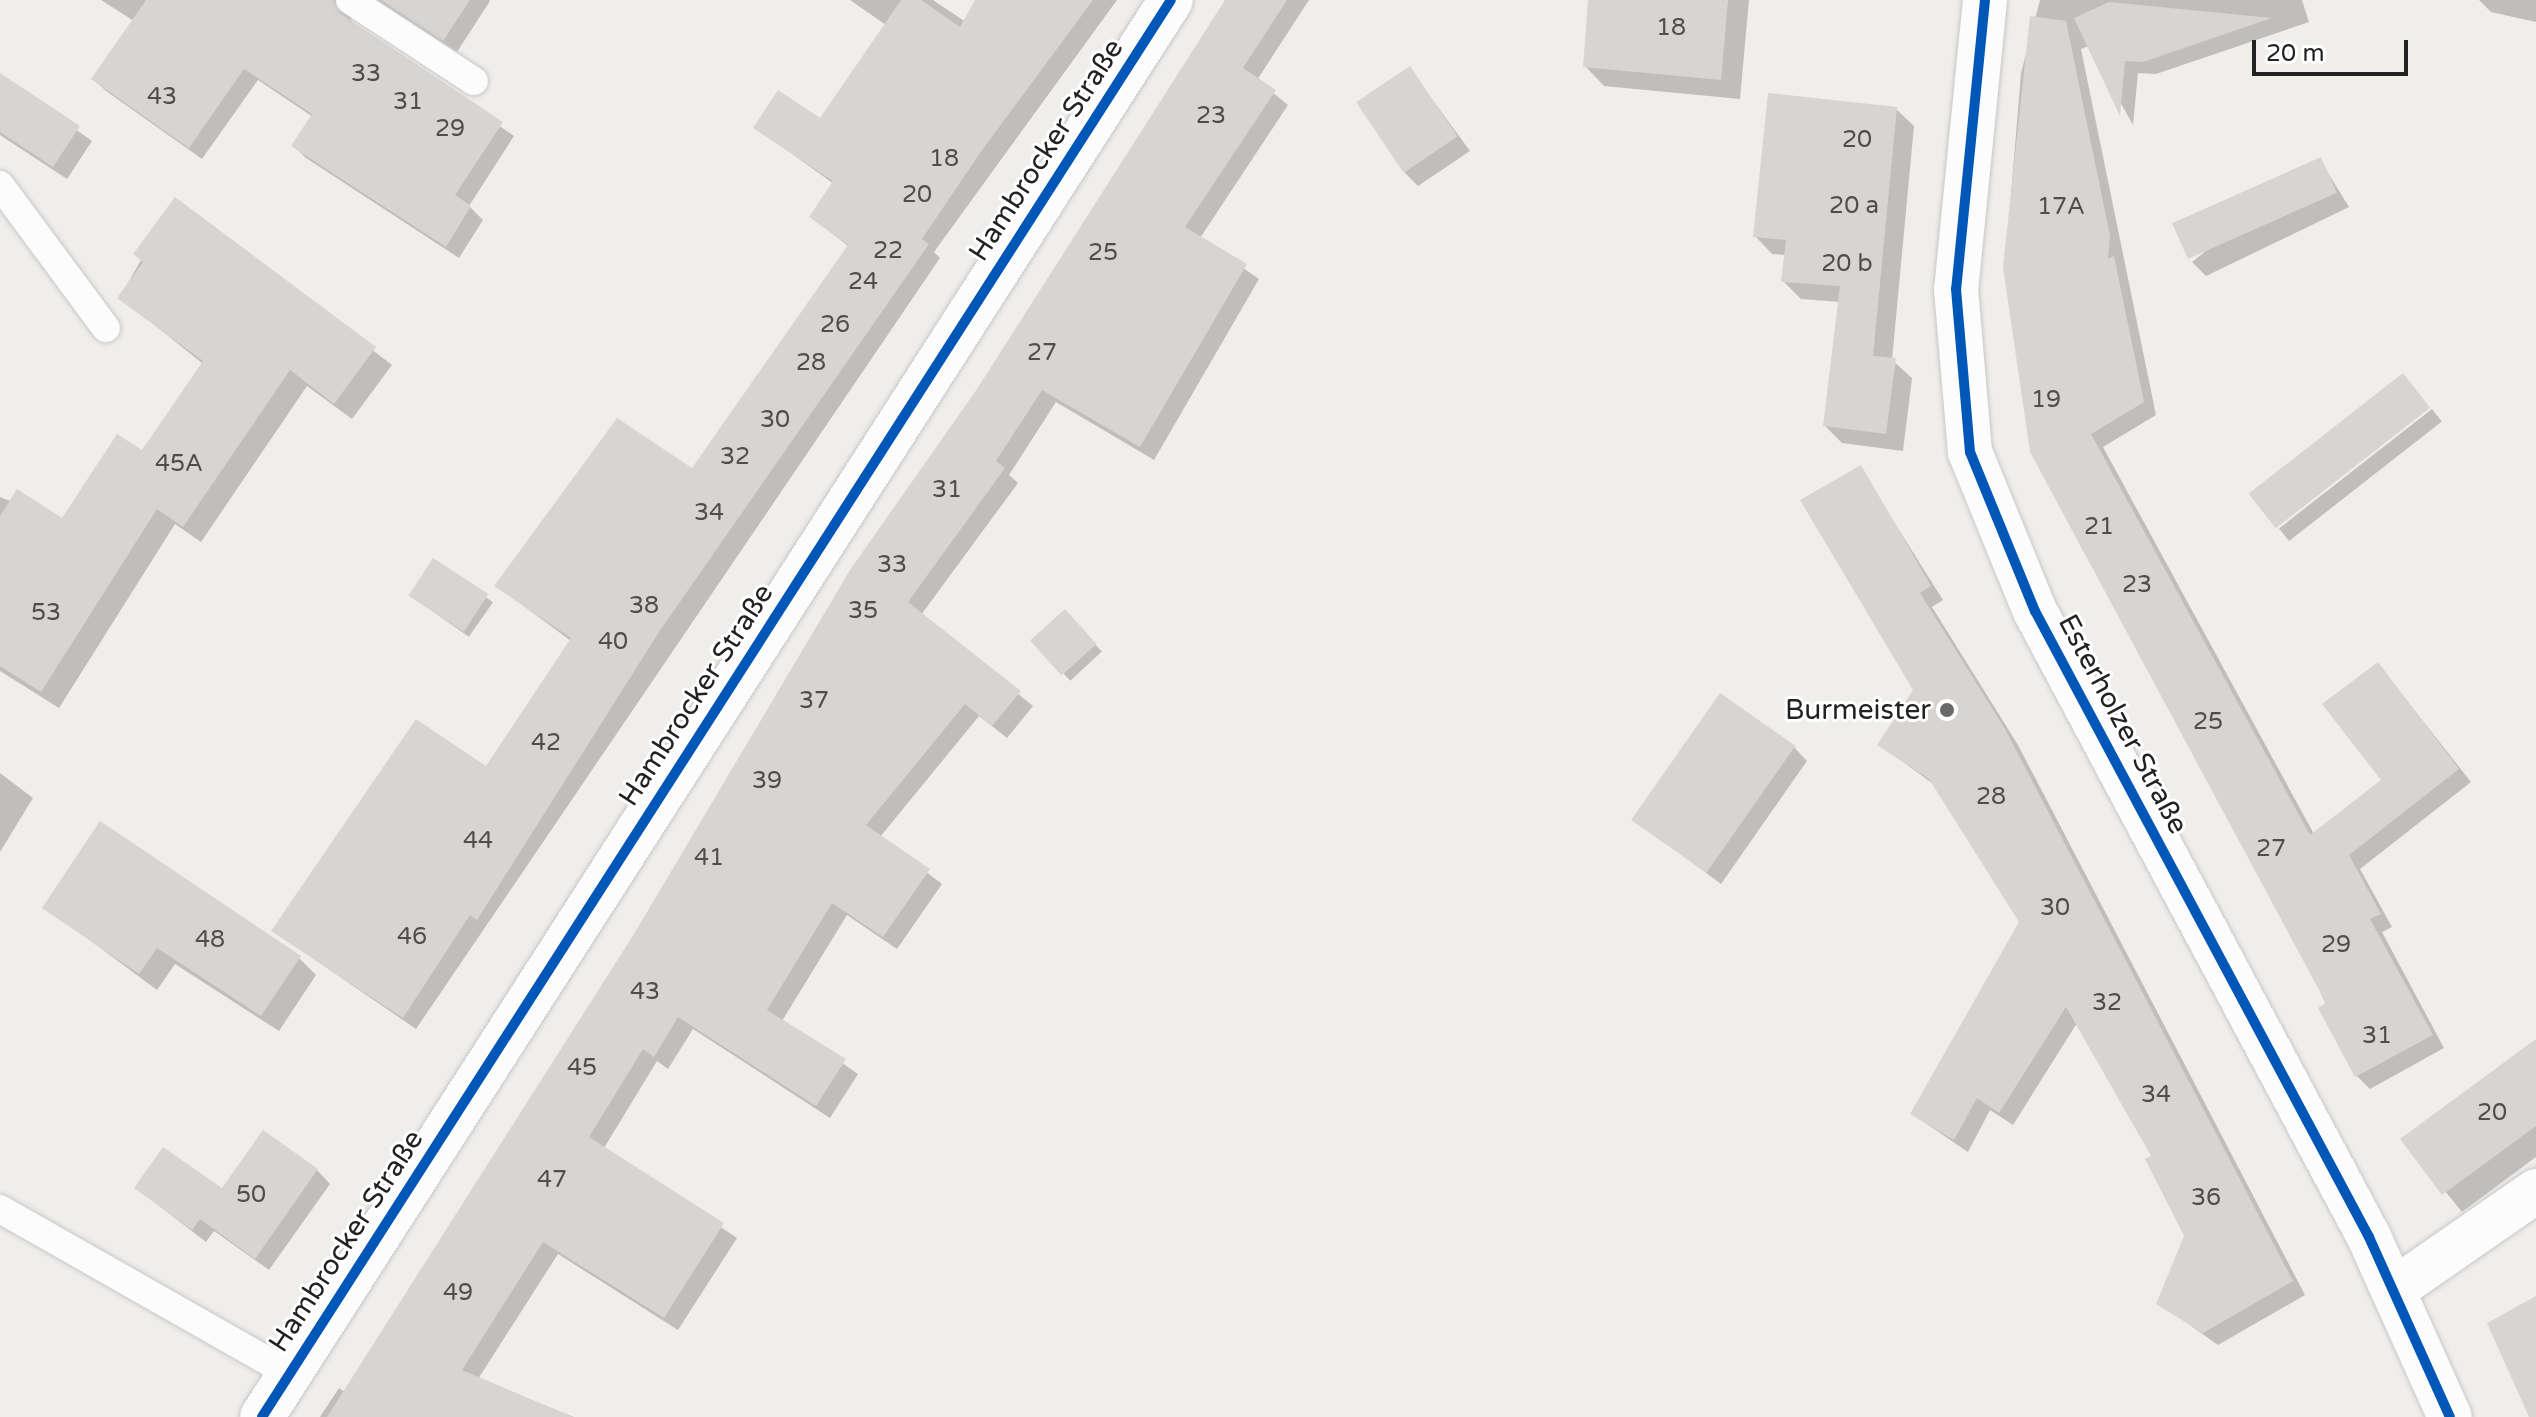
<!DOCTYPE html>
<meta charset="utf-8">
<style>
body{margin:0}
#map{position:relative;width:2536px;height:1417px;overflow:hidden;background:#f0eeeb;font-family:"Varela Round",sans-serif}
div>[style]{position:absolute}
.shadow>*{inset:0;background:#0003;transform-origin:0 0}
.building>*{inset:0;background:#d7d4d2;transform-origin:0 0}
.roads{filter:drop-shadow(0 0 2px #c9c8c7) drop-shadow(0 0 2px #c9c8c7)}
.service>*{height:28px;margin:-14px;padding:0 14px;transform-origin:14px;border-radius:14px;background:#fdfcfc}
.minor>*{height:44px;margin:-22px;padding:0 22px;transform-origin:22px;border-radius:22px;background:#fdfcfc}
.tertiary>*{height:44px;margin:-22px;padding:0 22px;transform-origin:22px;border-radius:22px;background:#fdfcfc}
.cycleway>*{height:10px;margin:-5px;padding:0 5px;transform-origin:5px;border-radius:5px;background:#0057b8}
.dots>*{width:22px;height:22px;translate:-50% -50%;box-sizing:border-box;border:4px solid #fff;border-radius:50%}
span{translate:-50% -50%;white-space:nowrap;text-align:center;line-height:1.15;-webkit-text-stroke:6px #fff;paint-order:stroke}
.number-label{font-size:24px;color:#4f4e4e}
.number-label span{-webkit-text-stroke-width:0}
.street-label{font-size:28px;color:#222}
.poi-label{font-size:28px;color:#222}
.right{translate:-100% -50%;text-align:right}
.scale{position:absolute;left:2252px;top:40px;width:156px;height:36px;box-sizing:border-box;border:4px solid #222;border-top:0;padding-left:10px;font-size:24px;line-height:28px;white-space:nowrap;color:#222;-webkit-text-stroke:6px #fff;paint-order:stroke}
</style>
<div id="map">
<div class="shadow">
<div style="clip-path:polygon(101px 0,359px 0,348px 2px,352px 24px,514px 136px,469px 206px,483px 220px,459px 258px,306px 158px,293px 145px,313px 117px,258px 80px,202px 159px,106px 91px,93px 79px,134px 21px)"></div>
<div style="clip-path:polygon(377px 0,489px 0,490px 1px,457px 52px)"></div>
<div style="clip-path:polygon(850px 0,933px 0,991px 39px,1017px 0,1117px 0,934px 252px,940px 258px,416px 1029px,273px 931px,487px 769px,571px 641px,497px 586px,693px 471px,849px 247px,812px 217px,834px 184px,756px 128px,821px 121px,886px 25px)"></div>
<div style="clip-path:polygon(1228px 0,1309px 0,1257px 80px,1288px 105px,1200px 238px,1259px 279px,1154px 460px,1056px 402px,1009px 475px,1018px 483px,921px 615px,1033px 706px,1007px 738px,979px 716px,880px 837px,942px 884px,897px 949px,847px 915px,782px 1021px,858px 1074px,830px 1118px,693px 1029px,668px 1069px,657px 1061px,604px 1148px,737px 1238px,678px 1330px,558px 1254px,478px 1379px,574px 1417px,320px 1417px,339px 1388px,345px 1392px)"></div>
<div style="clip-path:polygon(1590px 0,1749px 0,1740px 99px,1604px 86px,1585px 66px)"></div>
<div style="clip-path:polygon(2040px 0,2302px 0,2309px 22px,2156px 74px,2138px 73px,2133px 125px,2089px 46px,2081px 49px,2156px 415px,2103px 447px,2314px 834px,2384px 780px,2378px 664px,2471px 782px,2360px 869px,2392px 927px,2382px 932px,2444px 1048px,2370px 1089px,2357px 1076px,2005px 267px,2021px 73px)"></div>
<div style="clip-path:polygon(2479px 0,2536px 0,2536px 22px,2491px 12px)"></div>
<div style="clip-path:polygon(1410px 69px,1470px 151px,1418px 186px,1405px 173px)"></div>
<div style="clip-path:polygon(0 75px,92px 141px,67px 179px,0 135px)"></div>
<div style="clip-path:polygon(1896px 109px,1914px 126px,1892px 360px,1912px 378px,1903px 451px,1842px 443px,1825px 426px,1840px 302px,1801px 299px,1783px 281px,1786px 255px,1772px 254px,1755px 236px)"></div>
<div style="clip-path:polygon(2320px 160px,2349px 207px,2206px 276px,2192px 262px)"></div>
<div style="clip-path:polygon(175px 200px,392px 365px,352px 419px,307px 386px,201px 542px,175px 524px,59px 708px,0 671px,0 497px,62px 521px,143px 453px,203px 364px,120px 297px)"></div>
<div style="left:2432px;top:409px;width:16px;height:194px;rotate:52deg"></div>
<div style="clip-path:polygon(1860px 468px,1943px 600px,1932px 607px,2018px 745px,2305px 1295px,2218px 1345px,2159px 1303px,2186px 1236px,2153px 1157px,2077px 1023px,2013px 1125px,1990px 1110px,1968px 1152px,1912px 1114px,2022px 922px,1936px 786px,1880px 745px,1915px 690px)"></div>
<div style="left:434px;top:561px;width:72px;height:42px;rotate:35deg"></div>
<div style="left:1065px;top:612px;width:54px;height:43px;rotate:47deg"></div>
<div style="clip-path:polygon(1794px 747px,1807px 761px,1721px 884px,1635px 820px)"></div>
<div style="clip-path:polygon(0 773px,33px 798px,0 852px)"></div>
<div style="clip-path:polygon(45px 907px,299px 958px,316px 975px,279px 1031px,175px 964px,157px 990px)"></div>
<div style="clip-path:polygon(2536px 1041px,2536px 1157px,2462px 1212px,2403px 1139px)"></div>
<div style="clip-path:polygon(317px 1170px,330px 1184px,269px 1270px,214px 1231px,206px 1242px,136px 1188px,222px 1191px)"></div>
</div>
<div class="building">
<div style="clip-path:polygon(146px 0,333px 0,341px 14px,503px 122px,455px 195px,471px 206px,446px 247px,291px 146px,312px 114px,244px 69px,189px 148px,91px 79px)"></div>
<div style="clip-path:polygon(381px 0,470px 0,443px 41px)"></div>
<div style="clip-path:polygon(901px 0,921px 0,960px 27px,975px 0,1093px 0,980px 153px,922px 239px,929px 244px,659px 632px,477px 920px,470px 915px,403px 1018px,271px 931px,416px 719px,486px 766px,571px 638px,494px 586px,617px 418px,692px 468px,848px 245px,809px 217px,833px 181px,753px 128px,778px 90px,820px 118px)"></div>
<div style="clip-path:polygon(1225px 0,1287px 0,1243px 68px,1276px 90px,1185px 227px,1247px 264px,1140px 447px,1042px 390px,996px 461px,1005px 468px,908px 602px,1021px 691px,992px 726px,965px 704px,866px 825px,930px 869px,883px 937px,832px 903px,767px 1010px,846px 1059px,816px 1106px,678px 1017px,654px 1057px,643px 1049px,589px 1137px,724px 1223px,664px 1318px,543px 1242px,462px 1370px,573px 1417px,327px 1417px,634px 934px,850px 570px,977px 389px)"></div>
<div style="clip-path:polygon(1588px 0,1728px 0,1721px 80px,1583px 67px)"></div>
<div style="clip-path:polygon(2109px 2px,2272px 18px,2143px 62px,2125px 61px,2120px 116px,2074px 18px)"></div>
<div style="clip-path:polygon(2030px 16px,2066px 21px,2110px 236px,2108px 259px,2114px 256px,2144px 402px,2091px 434px,2310px 835px,2381px 780px,2322px 704px,2378px 662px,2459px 769px,2349px 855px,2381px 914px,2370px 919px,2433px 1035px,2355px 1077px,2318px 1008px,2326px 1003px,2030px 452px,2003px 267px)"></div>
<div style="left:1410px;top:66px;width:85px;height:65px;rotate:56deg"></div>
<div style="clip-path:polygon(0 73px,80px 126px,53px 167px,0 132px)"></div>
<div style="clip-path:polygon(1768px 93px,1897px 107px,1873px 356px,1896px 358px,1886px 434px,1823px 426px,1840px 286px,1781px 282px,1786px 240px,1753px 237px)"></div>
<div style="left:2321px;top:157px;width:39px;height:163px;rotate:66deg"></div>
<div style="clip-path:polygon(175px 197px,376px 347px,334px 404px,290px 370px,183px 527px,157px 509px,41px 692px,0 666px,0 516px,17px 489px,62px 518px,117px 434px,142px 450px,203px 361px,117px 298px,143px 262px,133px 254px)"></div>
<div style="left:2403px;top:373px;width:44px;height:196px;rotate:52deg"></div>
<div style="clip-path:polygon(1861px 465px,1931px 586px,1920px 593px,2005px 729px,2293px 1281px,2203px 1333px,2156px 1304px,2184px 1236px,2145px 1159px,2151px 1156px,2066px 1007px,1999px 1113px,1977px 1098px,1954px 1140px,1910px 1114px,2019px 922px,1929px 779px,1877px 745px,1913px 690px,1800px 500px)"></div>
<div style="left:433px;top:558px;width:66px;height:45px;rotate:33deg"></div>
<div style="left:1065px;top:609px;width:47px;height:47px;rotate:48deg"></div>
<div style="left:1720px;top:693px;width:92px;height:155px;rotate:35deg"></div>
<div style="clip-path:polygon(100px 821px,301px 956px,261px 1016px,157px 948px,139px 974px,42px 908px)"></div>
<div style="clip-path:polygon(2536px 1039px,2536px 1126px,2442px 1195px,2400px 1139px)"></div>
<div style="clip-path:polygon(263px 1130px,318px 1169px,255px 1259px,200px 1219px,192px 1230px,134px 1188px,163px 1147px,222px 1188px)"></div>
<div style="clip-path:polygon(2536px 1296px,2536px 1417px,2529px 1417px,2487px 1323px)"></div>
</div>
<div class="roads">
<div class="service">
<div style="left:350px;top:0;width:148px;rotate:33.2deg"></div>
<div style="left:0;top:185px;width:178px;rotate:53.5deg"></div>
<div style="left:0;top:1209px;width:334px;rotate:29.6deg"></div>
</div>
<div class="minor">
<div style="left:2395px;top:1289px;width:172px;rotate:-34.8deg"></div>
</div>
<div class="tertiary">
<div style="left:1985px;top:0;width:290px;rotate:95.7deg"></div>
<div style="left:1956px;top:289px;width:164px;rotate:85.1deg"></div>
<div style="left:1970px;top:452px;width:172px;rotate:67.8deg"></div>
<div style="left:2035px;top:611px;width:710px;rotate:61.92deg"></div>
<div style="left:2369px;top:1237px;width:197px;rotate:65.8deg"></div>
<div style="left:262px;top:1417px;width:1683px;rotate:-57.32deg"></div>
</div>
</div>
<div class="cycleway">
<div style="left:1985px;top:0;width:290px;rotate:95.7deg"></div>
<div style="left:1956px;top:289px;width:164px;rotate:85.1deg"></div>
<div style="left:1970px;top:452px;width:172px;rotate:67.8deg"></div>
<div style="left:2035px;top:611px;width:710px;rotate:61.92deg"></div>
<div style="left:2369px;top:1237px;width:197px;rotate:65.8deg"></div>
<div style="left:262px;top:1417px;width:1683px;rotate:-57.32deg"></div>
</div>
<div class="dots">
<div style="left:1947px;top:710px;background:#6a6968"></div>
</div>
<div class="number-label">
<span style="left:1671px;top:28px">18</span>
<span style="left:366px;top:74px">33</span>
<span style="left:162px;top:97px">43</span>
<span style="left:408px;top:102px">31</span>
<span style="left:1211px;top:116px">23</span>
<span style="left:450px;top:129px">29</span>
<span style="left:1857px;top:140px">20</span>
<span style="left:944px;top:159px">18</span>
<span style="left:917px;top:195px">20</span>
<span style="left:1854px;top:206px">20 a</span>
<span style="left:2061px;top:207px">17A</span>
<span style="left:888px;top:251px">22</span>
<span style="left:1103px;top:253px">25</span>
<span style="left:1847px;top:264px">20 b</span>
<span style="left:863px;top:282px">24</span>
<span style="left:835px;top:325px">26</span>
<span style="left:1042px;top:353px">27</span>
<span style="left:811px;top:363px">28</span>
<span style="left:2046px;top:400px">19</span>
<span style="left:775px;top:420px">30</span>
<span style="left:735px;top:457px">32</span>
<span style="left:179px;top:464px">45A</span>
<span style="left:947px;top:490px">31</span>
<span style="left:709px;top:513px">34</span>
<span style="left:2099px;top:527px">21</span>
<span style="left:892px;top:565px">33</span>
<span style="left:2137px;top:585px">23</span>
<span style="left:644px;top:606px">38</span>
<span style="left:863px;top:611px">35</span>
<span style="left:46px;top:613px">53</span>
<span style="left:613px;top:642px">40</span>
<span style="left:814px;top:701px">37</span>
<span style="left:2208px;top:722px">25</span>
<span style="left:546px;top:743px">42</span>
<span style="left:767px;top:781px">39</span>
<span style="left:1991px;top:797px">28</span>
<span style="left:478px;top:841px">44</span>
<span style="left:2271px;top:849px">27</span>
<span style="left:709px;top:858px">41</span>
<span style="left:2055px;top:908px">30</span>
<span style="left:412px;top:937px">46</span>
<span style="left:210px;top:940px">48</span>
<span style="left:2336px;top:945px">29</span>
<span style="left:645px;top:992px">43</span>
<span style="left:2107px;top:1003px">32</span>
<span style="left:2377px;top:1036px">31</span>
<span style="left:582px;top:1068px">45</span>
<span style="left:2156px;top:1095px">34</span>
<span style="left:2492px;top:1113px">20</span>
<span style="left:552px;top:1180px">47</span>
<span style="left:251px;top:1195px">50</span>
<span style="left:2206px;top:1198px">36</span>
<span style="left:458px;top:1293px">49</span>
</div>
<div class="street-label">
<span style="left:1046px;top:150px;rotate:-57deg">Hambrocker Straße</span>
<span style="left:696px;top:695px;rotate:-57deg">Hambrocker Straße</span>
<span style="left:2123px;top:724px;rotate:62deg">Esterholzer Straße</span>
<span style="left:346px;top:1241px;rotate:-57deg">Hambrocker Straße</span>
</div>
<div class="poi-label">
<span class="right" style="left:1931px;top:710px">Burmeister</span>
</div>
<div class="scale">20 m</div>
</div>
